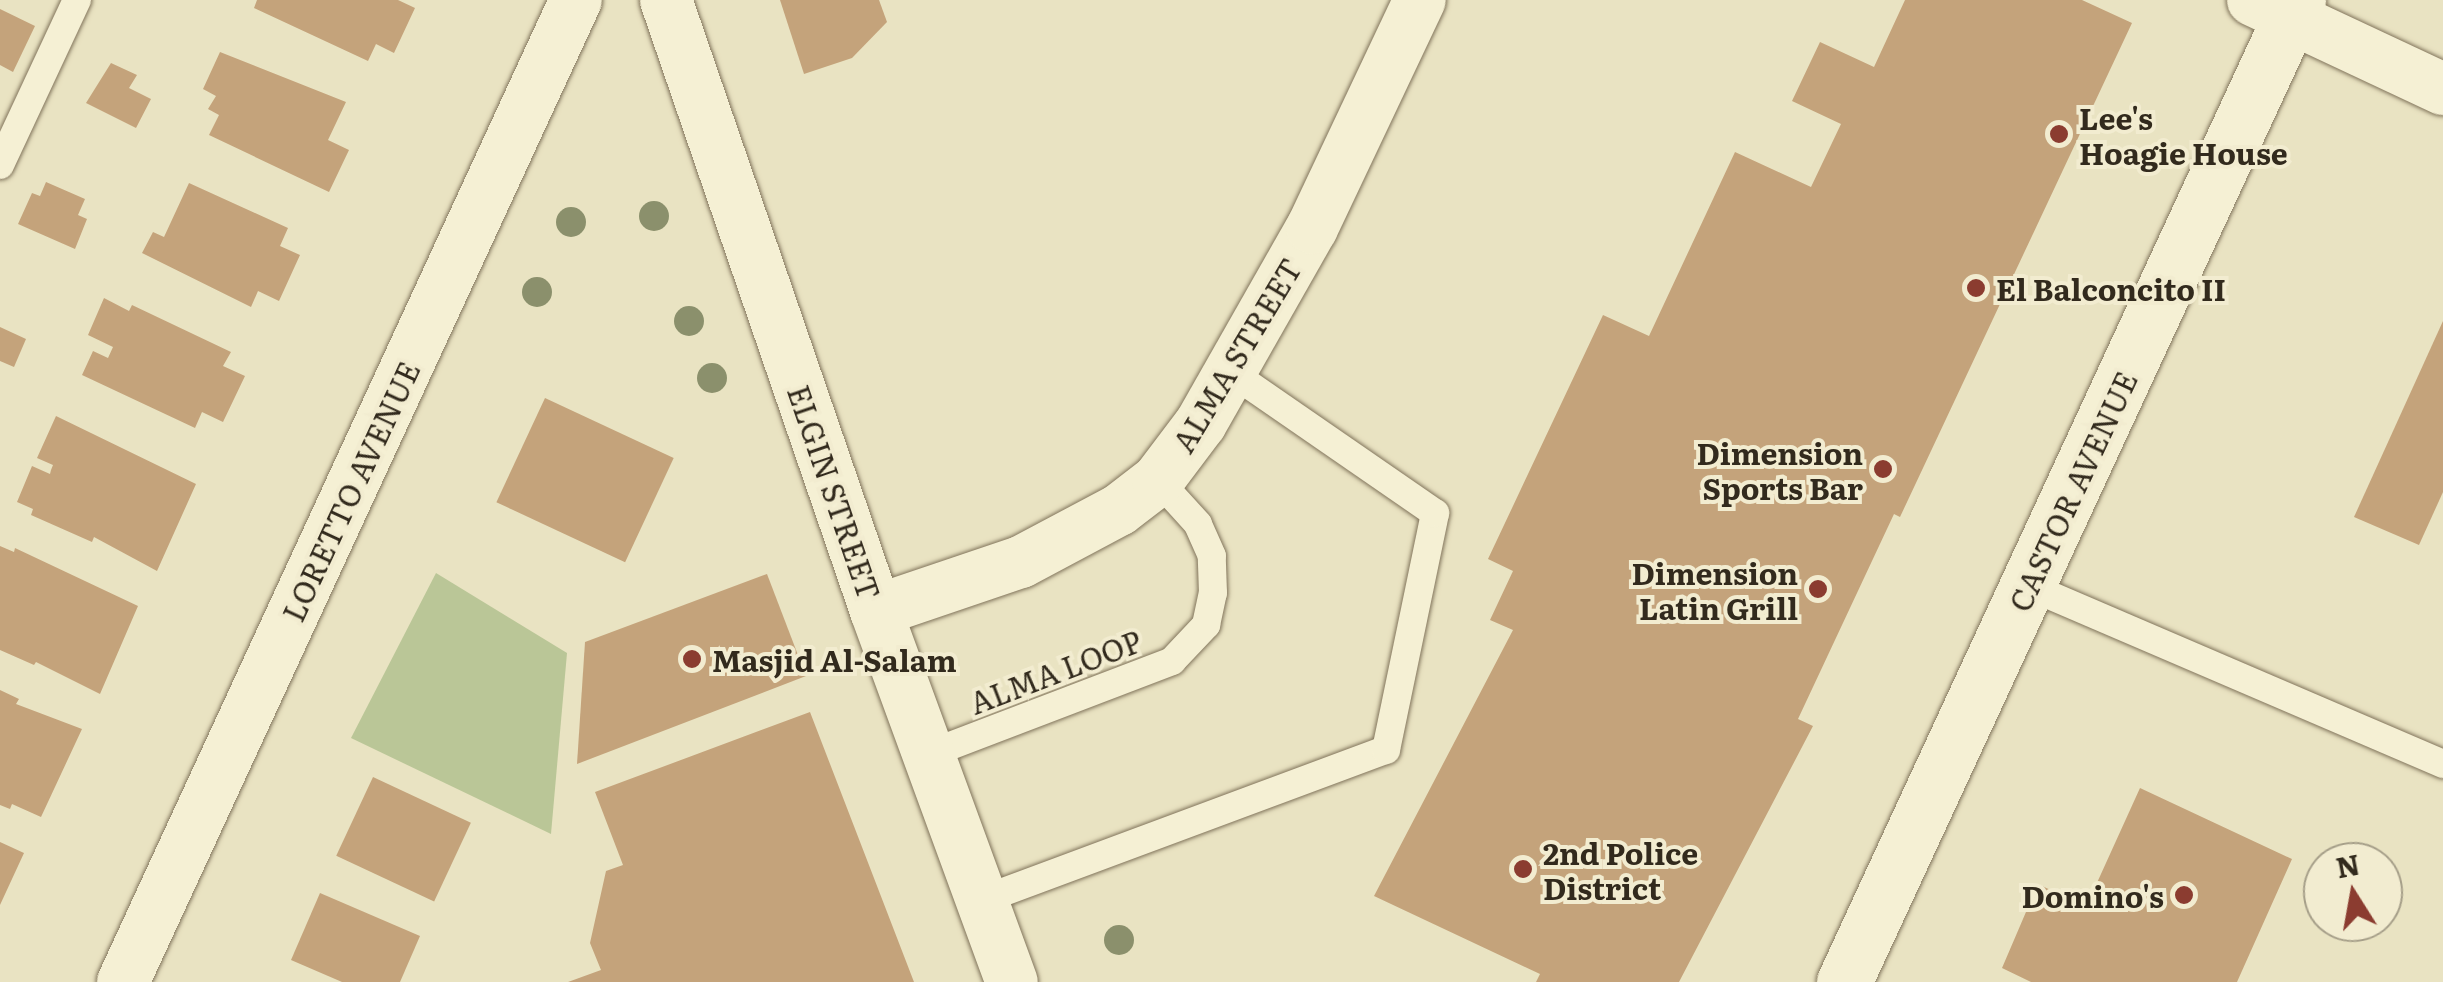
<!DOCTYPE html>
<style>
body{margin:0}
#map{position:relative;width:2443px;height:982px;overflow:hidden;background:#e9e3c2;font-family:Literata,serif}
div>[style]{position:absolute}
.green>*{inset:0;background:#bac697}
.building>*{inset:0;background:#c4a37b;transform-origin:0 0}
.roads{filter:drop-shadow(0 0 2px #81745b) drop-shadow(0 0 2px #81745b)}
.lane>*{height:28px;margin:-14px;padding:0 14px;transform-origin:14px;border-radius:14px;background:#f5f0d4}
.street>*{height:52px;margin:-26px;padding:0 26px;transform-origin:26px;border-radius:26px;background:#f5f0d4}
.secondary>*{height:55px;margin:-27.5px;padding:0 27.5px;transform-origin:27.5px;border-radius:27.5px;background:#f5f0d4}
.trees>*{width:30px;height:30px;margin:-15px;border-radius:50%;background:#8b906c}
.dots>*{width:28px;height:28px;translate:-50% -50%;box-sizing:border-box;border:5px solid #f2ecd0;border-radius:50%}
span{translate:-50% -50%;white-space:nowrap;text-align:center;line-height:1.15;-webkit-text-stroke:8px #f2ecd0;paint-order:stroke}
.poi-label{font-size:30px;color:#322a1d;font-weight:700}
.left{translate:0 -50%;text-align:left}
.right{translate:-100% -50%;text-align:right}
.street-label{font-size:30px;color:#322a1d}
.north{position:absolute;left:2303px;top:842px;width:100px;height:100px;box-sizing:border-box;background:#f2ecd0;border:2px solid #a59e88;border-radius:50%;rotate:349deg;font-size:28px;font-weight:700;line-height:40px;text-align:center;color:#322a1d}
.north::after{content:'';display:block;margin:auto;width:35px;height:45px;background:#8b3c30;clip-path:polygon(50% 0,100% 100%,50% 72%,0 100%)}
</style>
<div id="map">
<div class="green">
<div style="clip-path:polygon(436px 573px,567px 653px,551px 834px,351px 738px)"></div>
</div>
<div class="building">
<div style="clip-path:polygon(257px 0,398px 0,415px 8px,394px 53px,376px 44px,368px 61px,254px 8px)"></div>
<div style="clip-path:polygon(780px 0,879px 0,887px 22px,852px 58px,804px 74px)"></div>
<div style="clip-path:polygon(1905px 0,2082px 0,2132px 23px,1900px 517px,1894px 514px,1798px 719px,1813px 726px,1679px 982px,1536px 982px,1540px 974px,1374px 896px,1513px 630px,1490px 620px,1513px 571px,1488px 559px,1603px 315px,1649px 336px,1735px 152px,1811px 187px,1841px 124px,1792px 101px,1820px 42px,1874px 67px)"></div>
<div style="clip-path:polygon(0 9px,35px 26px,13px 72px,0 65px)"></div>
<div style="clip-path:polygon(220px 52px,346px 102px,328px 140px,349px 150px,329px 192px,209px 135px,219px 115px,208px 109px,216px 96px,203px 89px)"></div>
<div style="clip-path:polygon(111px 63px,137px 75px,129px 88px,151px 99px,136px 128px,86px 103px)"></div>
<div style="clip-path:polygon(46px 182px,85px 199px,78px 215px,87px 219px,75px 249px,18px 224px,32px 193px,40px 196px)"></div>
<div style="clip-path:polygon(189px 183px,288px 228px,280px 246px,300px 255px,279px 301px,258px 291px,251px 307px,142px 253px,153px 232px,164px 237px)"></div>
<div style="clip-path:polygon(104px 298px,129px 311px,132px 305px,231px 352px,223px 366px,245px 376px,223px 422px,202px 412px,195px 428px,82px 375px,93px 351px,108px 358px,113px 347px,88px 335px)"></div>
<div style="clip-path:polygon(2443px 321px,2443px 492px,2419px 545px,2354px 517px)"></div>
<div style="clip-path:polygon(0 327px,26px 339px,14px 367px,0 361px)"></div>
<div style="left:545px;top:398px;width:142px;height:115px;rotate:25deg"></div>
<div style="clip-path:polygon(56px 416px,196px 484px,157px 571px,94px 537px,92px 542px,31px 515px,33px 509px,17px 502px,32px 466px,50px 474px,51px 470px,53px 465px,37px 458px)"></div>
<div style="clip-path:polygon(0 546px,14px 552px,15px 548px,138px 606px,100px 694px,36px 662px,34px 665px,0 650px)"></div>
<div style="clip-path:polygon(767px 574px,806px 676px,577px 764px,585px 642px)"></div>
<div style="clip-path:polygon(0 690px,19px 699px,16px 704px,82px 729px,41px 817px,12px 804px,10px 809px,0 805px)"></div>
<div style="clip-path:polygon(810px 712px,914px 982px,568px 982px,601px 970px,590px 943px,606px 871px,623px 865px,595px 792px)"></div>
<div style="left:373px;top:777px;width:108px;height:87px;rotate:25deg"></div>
<div style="clip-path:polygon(2140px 788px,2292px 859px,2237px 982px,2031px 982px,2002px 968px,2038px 884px,2086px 907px)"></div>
<div style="clip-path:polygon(0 842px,24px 853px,0 905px)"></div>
<div style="clip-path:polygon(320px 893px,420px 936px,400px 982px,342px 982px,291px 960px)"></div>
</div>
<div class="roads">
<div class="lane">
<div style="left:0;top:165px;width:182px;rotate:-65deg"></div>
<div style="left:2028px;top:586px;width:452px;rotate:23.2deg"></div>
<div style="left:929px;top:754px;width:260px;rotate:-20.9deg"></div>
<div style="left:1172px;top:661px;width:50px;rotate:-46.6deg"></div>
<div style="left:1206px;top:625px;width:33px;rotate:-78deg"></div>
<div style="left:1213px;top:593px;width:37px;rotate:-92deg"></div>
<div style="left:1212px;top:556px;width:35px;rotate:-114deg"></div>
<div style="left:1198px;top:524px;width:59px;rotate:-132.3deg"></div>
<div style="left:982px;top:900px;width:431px;rotate:-20.4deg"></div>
<div style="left:1386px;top:750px;width:242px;rotate:-78.3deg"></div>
<div style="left:1435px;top:513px;width:247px;rotate:-145.4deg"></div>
</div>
<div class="street">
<div style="left:666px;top:0;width:646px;rotate:71.03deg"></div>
<div style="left:876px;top:611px;width:395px;rotate:69.9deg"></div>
<div style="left:2253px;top:0;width:210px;rotate:25.1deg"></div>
<div style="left:876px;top:611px;width:153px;rotate:-18.7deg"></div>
<div style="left:1021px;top:562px;width:111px;rotate:-28deg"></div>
<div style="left:1119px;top:510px;width:49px;rotate:-37.6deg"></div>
<div style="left:1158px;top:480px;width:71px;rotate:-53deg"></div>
<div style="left:1201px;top:423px;width:224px;rotate:-60.4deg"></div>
<div style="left:1312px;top:228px;width:252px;rotate:-64.7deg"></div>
<div style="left:123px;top:982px;width:1081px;rotate:-65.24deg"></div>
</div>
<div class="secondary">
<div style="left:1844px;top:982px;width:1082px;rotate:-65.19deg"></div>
</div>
</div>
<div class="trees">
<div style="left:654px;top:216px"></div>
<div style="left:571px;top:222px"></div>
<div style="left:537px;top:292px"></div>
<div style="left:689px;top:321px"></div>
<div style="left:712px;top:378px"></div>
<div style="left:1119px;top:940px"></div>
</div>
<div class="dots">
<div style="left:2059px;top:134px;background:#8b3c30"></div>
<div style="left:1976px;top:288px;background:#8b3c30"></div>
<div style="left:1883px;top:469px;background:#8b3c30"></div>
<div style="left:1818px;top:589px;background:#8b3c30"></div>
<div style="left:692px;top:659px;background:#8b3c30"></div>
<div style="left:1523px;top:869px;background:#8b3c30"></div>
<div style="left:2184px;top:895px;background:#8b3c30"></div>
</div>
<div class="poi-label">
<span class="left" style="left:2079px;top:134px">Lee's<br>Hoagie House</span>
<span class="left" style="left:1996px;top:288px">El Balconcito II</span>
<span class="right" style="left:1863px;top:469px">Dimension<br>Sports Bar</span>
<span class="right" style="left:1798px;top:589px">Dimension<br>Latin Grill</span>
<span class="left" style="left:712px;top:659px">Masjid Al-Salam</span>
<span class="left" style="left:1543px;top:869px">2nd Police<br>District</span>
<span class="right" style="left:2164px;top:895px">Domino's</span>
</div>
<div class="street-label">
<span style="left:1236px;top:355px;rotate:-59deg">ALMA STREET</span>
<span style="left:350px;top:491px;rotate:-65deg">LORETTO AVENUE</span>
<span style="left:2072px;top:491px;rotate:-65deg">CASTOR AVENUE</span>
<span style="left:835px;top:492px;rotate:71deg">ELGIN STREET</span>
<span style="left:1055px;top:671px;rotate:-21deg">ALMA LOOP</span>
</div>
<div class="north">N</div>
</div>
